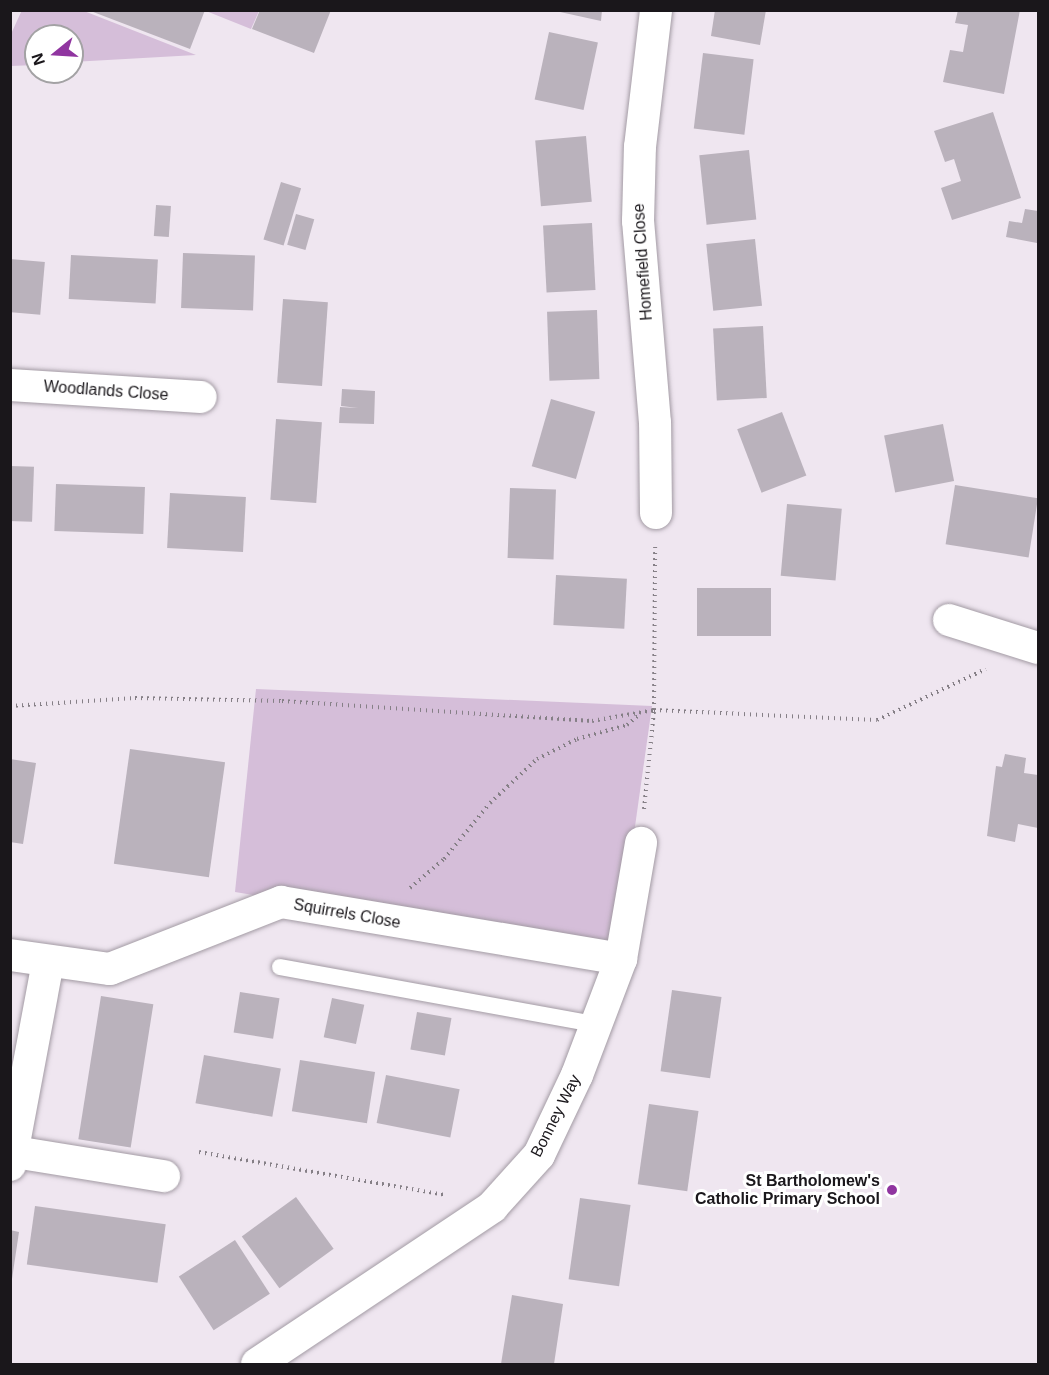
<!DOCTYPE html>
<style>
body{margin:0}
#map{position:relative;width:1049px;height:1375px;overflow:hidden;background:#efe6f0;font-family:Arial,sans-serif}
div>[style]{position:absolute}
.green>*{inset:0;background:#d5bed9}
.building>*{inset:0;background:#bab2bc;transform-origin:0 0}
.path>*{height:4px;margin-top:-2px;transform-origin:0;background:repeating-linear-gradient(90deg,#857f86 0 1.5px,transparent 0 6px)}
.roads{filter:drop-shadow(0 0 2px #a39ba4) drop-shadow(0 0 2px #a39ba4)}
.service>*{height:16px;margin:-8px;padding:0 8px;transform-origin:8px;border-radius:8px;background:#fff}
.minor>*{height:32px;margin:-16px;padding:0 16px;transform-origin:16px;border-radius:16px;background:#fff}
.dots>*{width:16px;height:16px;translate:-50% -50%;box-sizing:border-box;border:3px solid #fff;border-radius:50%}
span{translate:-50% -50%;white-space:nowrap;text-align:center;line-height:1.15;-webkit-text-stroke:6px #fff;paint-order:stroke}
.street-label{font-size:16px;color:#1a171b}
.poi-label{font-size:16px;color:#1a171b;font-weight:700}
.right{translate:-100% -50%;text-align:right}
.frame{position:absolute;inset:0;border:12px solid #1a171b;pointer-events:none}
.north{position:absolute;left:24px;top:24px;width:60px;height:60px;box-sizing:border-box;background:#fff;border:2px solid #a3a2a4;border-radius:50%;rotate:252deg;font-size:16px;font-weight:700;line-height:24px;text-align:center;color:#1a171b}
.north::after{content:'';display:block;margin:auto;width:21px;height:27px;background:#9035a0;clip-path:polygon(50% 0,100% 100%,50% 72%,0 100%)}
</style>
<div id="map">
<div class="green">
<div style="clip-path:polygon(22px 10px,84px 11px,196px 55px,72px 62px,72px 36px,36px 36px,36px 65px,11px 66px,11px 34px)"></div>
<div style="clip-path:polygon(206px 11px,206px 10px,259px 11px,251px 29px)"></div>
<div style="clip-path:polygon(256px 689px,652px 706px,617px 954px,235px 892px)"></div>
</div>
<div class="building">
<div style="clip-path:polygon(88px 10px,205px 10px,190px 49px)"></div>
<div style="clip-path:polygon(260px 10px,331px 10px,314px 53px,252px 29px)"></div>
<div style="clip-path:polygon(551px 10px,602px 10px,601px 21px)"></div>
<div style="clip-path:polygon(715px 10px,766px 10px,760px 45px,711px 36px)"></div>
<div style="clip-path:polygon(958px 10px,1020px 10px,1004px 94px,943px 82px,950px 50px,963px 52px,965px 41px,968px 25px,955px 23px)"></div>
<div style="left:549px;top:32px;width:50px;height:69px;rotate:12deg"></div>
<div style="left:703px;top:53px;width:51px;height:76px;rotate:7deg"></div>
<div style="clip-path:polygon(993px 112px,1021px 198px,952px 220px,941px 188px,961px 181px,954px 159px,945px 162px,934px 131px)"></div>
<div style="left:586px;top:136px;width:66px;height:51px;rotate:85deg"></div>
<div style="left:749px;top:150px;width:70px;height:50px;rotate:84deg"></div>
<div style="left:281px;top:182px;width:21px;height:60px;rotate:17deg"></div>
<div style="left:156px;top:205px;width:15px;height:31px;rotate:4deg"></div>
<div style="clip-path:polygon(1025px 209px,1038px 211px,1037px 243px,1006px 237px,1009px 221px,1022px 223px)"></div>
<div style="left:296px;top:214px;width:19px;height:32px;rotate:16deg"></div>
<div style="left:592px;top:223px;width:67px;height:49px;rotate:87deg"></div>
<div style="left:755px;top:239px;width:67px;height:49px;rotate:84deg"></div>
<div style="left:183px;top:253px;width:72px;height:55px;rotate:2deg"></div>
<div style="left:71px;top:255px;width:87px;height:44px;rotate:3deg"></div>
<div style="left:10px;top:259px;width:35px;height:53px;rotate:5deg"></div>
<div style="left:283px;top:299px;width:45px;height:84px;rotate:4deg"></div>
<div style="left:597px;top:310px;width:69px;height:50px;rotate:88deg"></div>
<div style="left:763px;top:326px;width:72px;height:50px;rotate:87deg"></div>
<div style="clip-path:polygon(342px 389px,375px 391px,374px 424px,339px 423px,340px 407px,358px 408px,341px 406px)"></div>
<div style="left:551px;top:399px;width:46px;height:70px;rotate:16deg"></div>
<div style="left:782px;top:412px;width:68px;height:48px;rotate:69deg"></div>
<div style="left:276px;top:419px;width:46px;height:81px;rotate:4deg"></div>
<div style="left:943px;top:424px;width:58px;height:60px;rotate:79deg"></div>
<div style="left:10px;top:466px;width:24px;height:55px;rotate:2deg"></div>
<div style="left:56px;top:484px;width:89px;height:47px;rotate:2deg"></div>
<div style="left:955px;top:485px;width:84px;height:60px;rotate:9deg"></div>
<div style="left:510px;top:488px;width:46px;height:70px;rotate:2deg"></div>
<div style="left:170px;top:493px;width:76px;height:55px;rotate:3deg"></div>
<div style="left:787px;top:504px;width:55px;height:72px;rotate:5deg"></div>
<div style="left:556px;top:575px;width:71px;height:50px;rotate:3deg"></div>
<div style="left:697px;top:588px;width:74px;height:48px"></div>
<div style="left:130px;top:749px;width:96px;height:116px;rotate:8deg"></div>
<div style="clip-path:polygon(1005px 754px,1026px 758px,1024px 773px,1038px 775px,1038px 828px,1018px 824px,1015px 842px,987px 836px,996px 766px,1002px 767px)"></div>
<div style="clip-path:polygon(10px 759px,36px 763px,23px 844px,10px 842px)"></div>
<div style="left:672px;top:990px;width:50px;height:82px;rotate:8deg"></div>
<div style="left:240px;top:992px;width:40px;height:41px;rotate:9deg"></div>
<div style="left:101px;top:996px;width:53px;height:145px;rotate:9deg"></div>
<div style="left:332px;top:998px;width:33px;height:40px;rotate:12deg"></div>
<div style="left:417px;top:1012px;width:35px;height:38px;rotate:10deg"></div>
<div style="left:204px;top:1055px;width:78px;height:49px;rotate:10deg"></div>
<div style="left:300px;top:1060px;width:76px;height:52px;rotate:9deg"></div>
<div style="left:386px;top:1075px;width:75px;height:49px;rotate:11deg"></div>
<div style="left:649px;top:1104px;width:50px;height:81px;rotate:8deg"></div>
<div style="left:296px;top:1197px;width:64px;height:67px;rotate:54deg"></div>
<div style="left:580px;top:1198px;width:51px;height:82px;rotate:8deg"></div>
<div style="left:35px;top:1206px;width:132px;height:59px;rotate:8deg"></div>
<div style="clip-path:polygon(10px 1230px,19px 1232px,12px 1279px,10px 1279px)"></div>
<div style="left:235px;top:1240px;width:64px;height:67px;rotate:57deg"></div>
<div style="clip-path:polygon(512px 1295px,563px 1304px,554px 1364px,501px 1364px)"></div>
</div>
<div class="path">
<div style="left:10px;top:706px;width:125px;rotate:-3.7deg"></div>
<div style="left:135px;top:698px;width:147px;rotate:1.2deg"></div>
<div style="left:282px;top:701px;width:311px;rotate:3.7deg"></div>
<div style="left:592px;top:721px;width:63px;rotate:-10.1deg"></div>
<div style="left:654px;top:710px;width:223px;rotate:2.6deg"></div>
<div style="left:877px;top:720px;width:120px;rotate:-25.1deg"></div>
<div style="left:644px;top:809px;width:100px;rotate:-84.2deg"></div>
<div style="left:654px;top:710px;width:163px;rotate:-89.6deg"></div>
<div style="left:410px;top:888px;width:45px;rotate:-40.5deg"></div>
<div style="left:444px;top:859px;width:72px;rotate:-50.6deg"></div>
<div style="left:490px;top:803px;width:64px;rotate:-43.1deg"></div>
<div style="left:537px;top:759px;width:45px;rotate:-26.6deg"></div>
<div style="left:577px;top:739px;width:52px;rotate:-15.6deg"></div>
<div style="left:627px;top:725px;width:17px;rotate:-40deg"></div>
<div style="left:199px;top:1152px;width:251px;rotate:9.9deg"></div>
</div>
<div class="roads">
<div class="service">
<div style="left:280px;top:967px;width:323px;rotate:10.3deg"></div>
</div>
<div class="minor">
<div style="left:10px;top:385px;width:191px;rotate:3.6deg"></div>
<div style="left:656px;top:513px;width:90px;rotate:-90.6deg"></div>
<div style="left:655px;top:423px;width:203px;rotate:-94.8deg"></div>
<div style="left:638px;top:221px;width:74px;rotate:-88.5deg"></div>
<div style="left:640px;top:147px;width:138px;rotate:-83.3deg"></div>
<div style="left:949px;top:620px;width:93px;rotate:17.5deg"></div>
<div style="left:10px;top:955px;width:101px;rotate:8deg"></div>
<div style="left:110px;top:969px;width:184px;rotate:-21.4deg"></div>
<div style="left:281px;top:902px;width:345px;rotate:9.5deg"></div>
<div style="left:15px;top:1152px;width:151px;rotate:9.2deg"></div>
<div style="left:10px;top:1165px;width:207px;rotate:-79.4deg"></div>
<div style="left:257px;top:1364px;width:283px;rotate:-33.7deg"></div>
<div style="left:492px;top:1207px;width:70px;rotate:-47.9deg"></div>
<div style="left:539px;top:1155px;width:89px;rotate:-64.6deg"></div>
<div style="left:577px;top:1075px;width:124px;rotate:-69.2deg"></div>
<div style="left:621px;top:959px;width:118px;rotate:-80.2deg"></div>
</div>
</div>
<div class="dots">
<div style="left:892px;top:1190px;background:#9035a0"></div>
</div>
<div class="street-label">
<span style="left:643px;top:262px;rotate:-94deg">Homefield Close</span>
<span style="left:106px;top:391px;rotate:4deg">Woodlands Close</span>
<span style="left:347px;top:914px;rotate:10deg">Squirrels Close</span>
<span style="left:556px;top:1116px;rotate:-63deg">Bonney Way</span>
</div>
<div class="poi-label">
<span class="right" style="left:880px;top:1190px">St Bartholomew's<br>Catholic Primary School</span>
</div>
<div class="frame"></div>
<div class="north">N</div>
</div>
